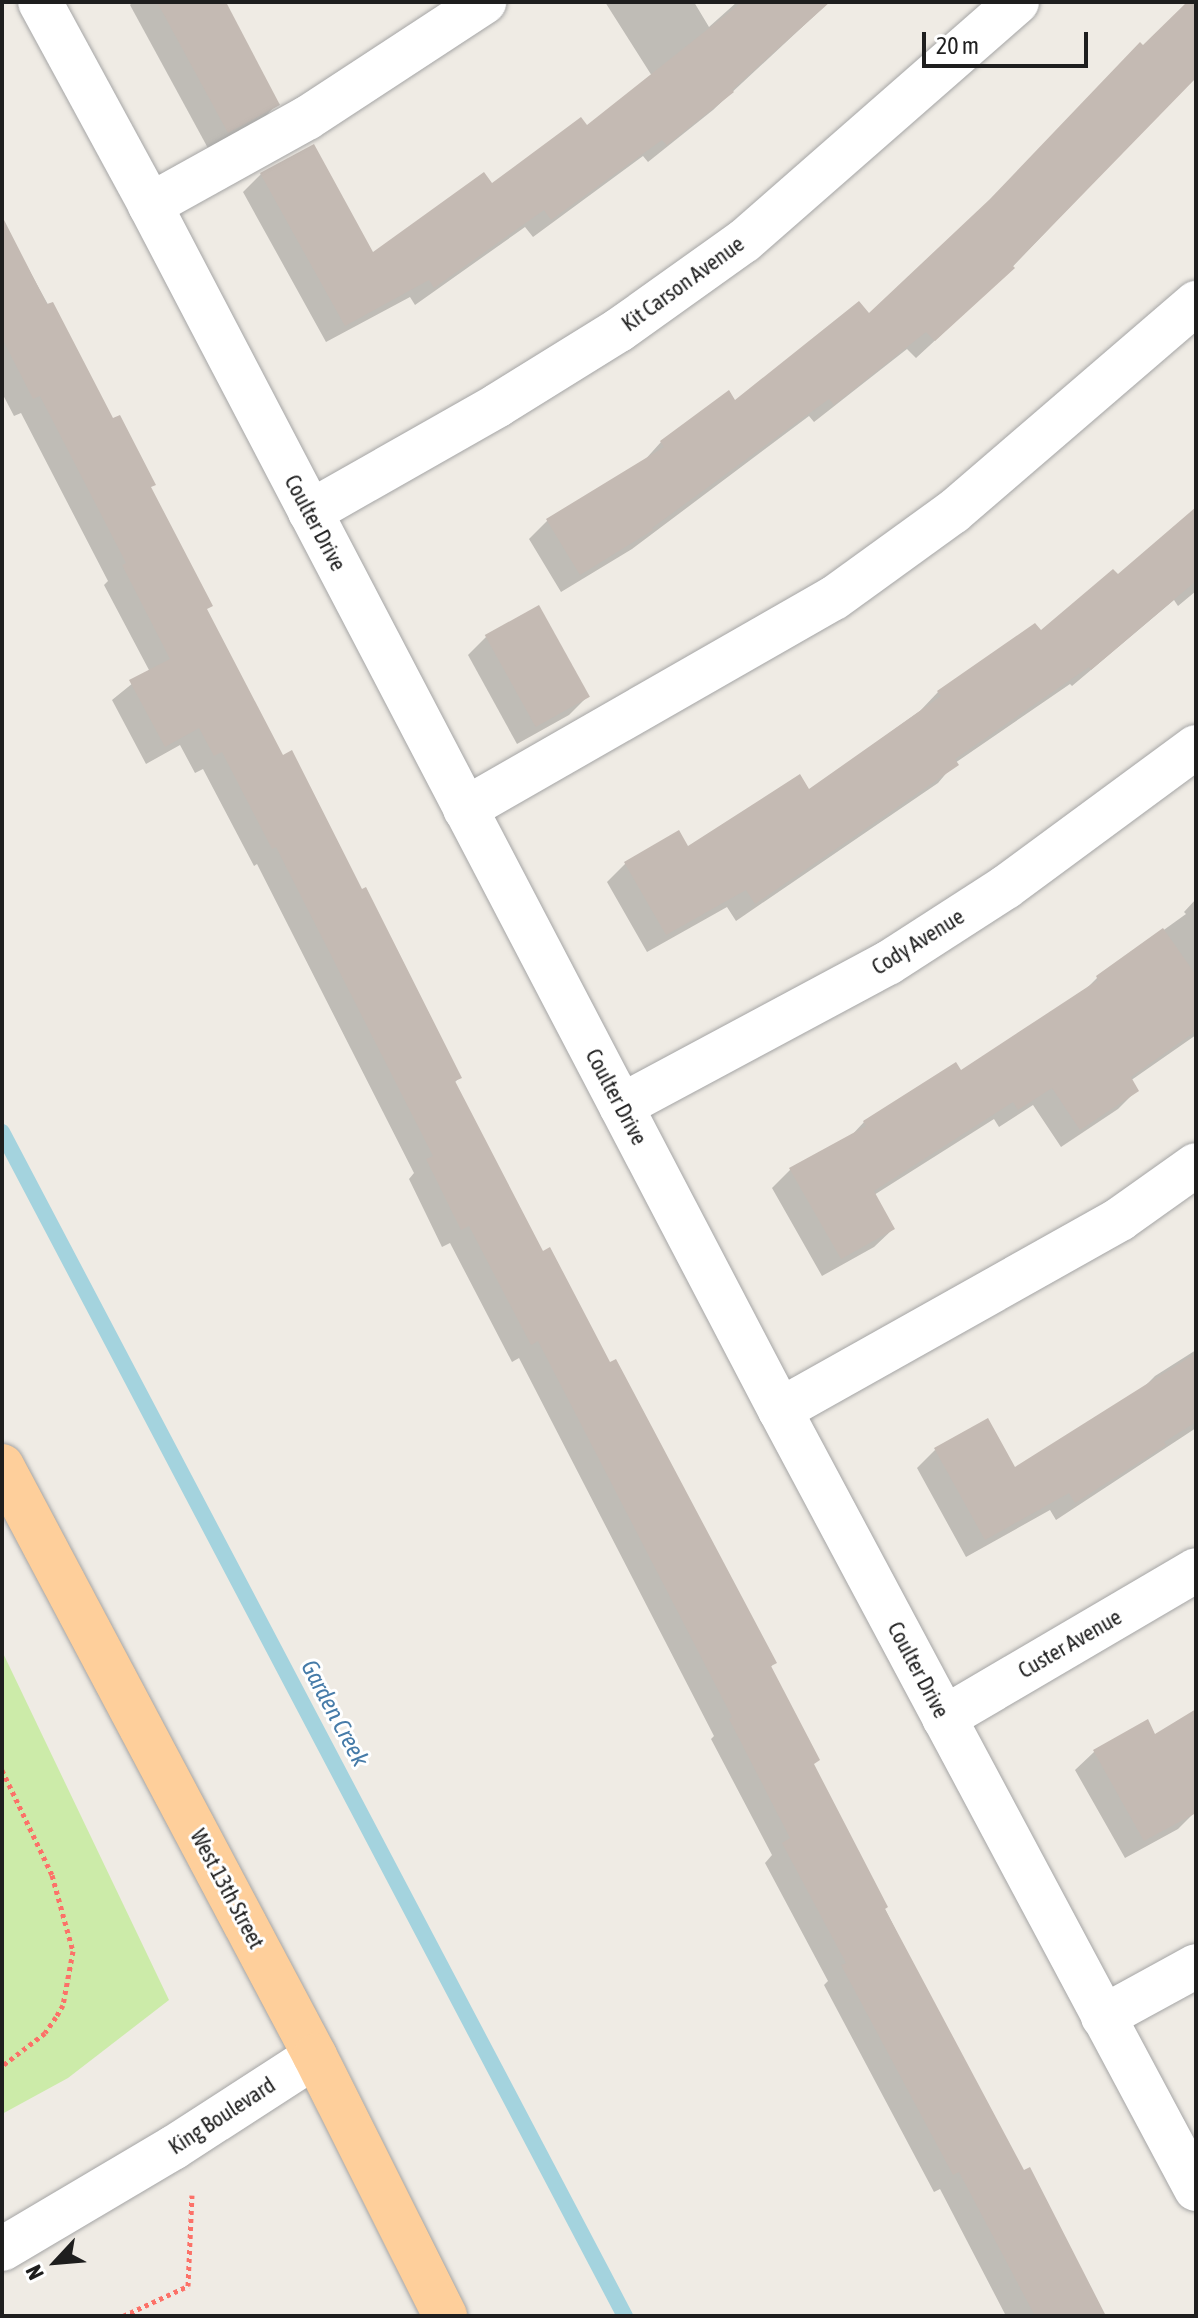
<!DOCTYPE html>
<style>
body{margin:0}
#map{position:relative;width:1198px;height:2318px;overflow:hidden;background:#efebe4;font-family:"Asap Condensed",sans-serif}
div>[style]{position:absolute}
.grass>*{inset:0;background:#cceba9}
.shadow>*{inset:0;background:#0003}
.stream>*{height:16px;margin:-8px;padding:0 8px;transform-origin:8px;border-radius:8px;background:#a4d3de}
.building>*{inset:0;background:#c4bab3;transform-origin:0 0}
.path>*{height:5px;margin-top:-2.5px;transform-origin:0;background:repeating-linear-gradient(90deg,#fc7168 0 4px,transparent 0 8px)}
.roads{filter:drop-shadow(0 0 2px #a5a5a5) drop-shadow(0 0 2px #a5a5a5)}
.minor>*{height:44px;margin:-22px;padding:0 22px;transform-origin:22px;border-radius:22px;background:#fff}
.major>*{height:44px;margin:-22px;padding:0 22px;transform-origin:22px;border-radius:22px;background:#fecf9b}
span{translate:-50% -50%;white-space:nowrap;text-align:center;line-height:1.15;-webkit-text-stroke:6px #fff;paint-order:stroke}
.street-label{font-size:22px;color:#1e1e1e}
.water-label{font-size:24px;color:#467ba8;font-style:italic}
.frame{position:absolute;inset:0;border:4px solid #1e1e1e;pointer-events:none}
.north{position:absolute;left:16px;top:2222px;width:80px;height:80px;-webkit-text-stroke:6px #fff;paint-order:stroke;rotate:244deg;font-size:22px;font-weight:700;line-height:32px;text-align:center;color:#1e1e1e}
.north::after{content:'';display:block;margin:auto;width:28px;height:36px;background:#1e1e1e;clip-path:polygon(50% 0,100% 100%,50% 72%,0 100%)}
.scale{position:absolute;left:922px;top:32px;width:166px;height:36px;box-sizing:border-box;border:4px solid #1e1e1e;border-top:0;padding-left:10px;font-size:24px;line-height:28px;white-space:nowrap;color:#1e1e1e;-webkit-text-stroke:6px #fff;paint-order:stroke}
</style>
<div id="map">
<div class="grass">
<div style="clip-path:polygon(2px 1651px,169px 2000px,68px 2078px,2px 2114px)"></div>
</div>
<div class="shadow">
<div style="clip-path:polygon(133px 2px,223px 2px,277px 104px,259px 123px,209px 150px,130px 5px)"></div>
<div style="clip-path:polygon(605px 2px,694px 2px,709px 27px,737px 2px,829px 2px,713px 110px,648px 162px,643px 156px,533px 237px,525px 227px,415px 305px,410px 297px,326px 342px,243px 192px,261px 174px,313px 147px,373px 255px,586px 128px,652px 76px)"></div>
<div style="clip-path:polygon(1189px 2px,1196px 2px,1196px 75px,994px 286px,916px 358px,907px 349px,814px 422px,809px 416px,632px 549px,561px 592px,529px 539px,547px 521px,643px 462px,661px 442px,735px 402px,869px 316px,983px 208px)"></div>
<div style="clip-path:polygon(2px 221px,149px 488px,206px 610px,282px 758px,361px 892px,460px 1077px,454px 1083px,542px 1253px,609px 1365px,774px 1663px,770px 1668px,812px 1765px,957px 2051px,1104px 2316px,1006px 2316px,940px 2189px,934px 2192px,824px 1985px,828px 1981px,765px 1863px,772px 1855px,711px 1739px,714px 1736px,519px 1358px,512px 1362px,450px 1243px,442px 1247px,409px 1179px,414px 1173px,257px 864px,254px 866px,203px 769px,195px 773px,180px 745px,146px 764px,112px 700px,149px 670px,104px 585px,108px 581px,21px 413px,14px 416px,2px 393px)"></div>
<div style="clip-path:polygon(1196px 510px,1196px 591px,1178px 606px,1174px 600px,1072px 686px,1070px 684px,955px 763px,938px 783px,736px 921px,727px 907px,647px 952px,607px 882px,626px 863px,687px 849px,809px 791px,920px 711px,938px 692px,1040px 633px,1117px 577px)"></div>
<div style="clip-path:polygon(486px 637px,588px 696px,569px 715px,517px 744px,468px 655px)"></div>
<div style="clip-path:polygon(1196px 899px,1196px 1035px,1130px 1081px,1137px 1090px,1118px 1109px,1061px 1147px,1033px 1105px,999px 1127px,994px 1119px,874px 1195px,893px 1229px,874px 1247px,822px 1276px,772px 1188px,790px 1170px,850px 1137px,864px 1122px,960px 1073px,1083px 992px,1097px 978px,1186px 914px,1184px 912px)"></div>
<div style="clip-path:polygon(1196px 1350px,1196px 1428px,1056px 1520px,1050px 1510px,966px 1557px,917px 1468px,935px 1450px,1015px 1469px,1141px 1390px,1155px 1376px)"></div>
<div style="clip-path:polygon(1196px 1711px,1196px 1811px,1178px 1829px,1125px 1858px,1075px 1770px,1094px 1752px,1147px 1722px,1155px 1736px)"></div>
</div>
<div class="stream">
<div style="left:2px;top:1132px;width:1338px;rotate:62.25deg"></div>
</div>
<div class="building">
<div style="clip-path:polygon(157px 2px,226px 2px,280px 105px,228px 133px)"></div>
<div style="clip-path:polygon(742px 2px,830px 2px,732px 90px,734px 92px,667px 145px,662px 140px,551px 220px,544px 210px,434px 288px,429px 280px,345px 326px,260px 173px,314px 144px,373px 252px,484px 172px,492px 183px,581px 117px,587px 125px)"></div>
<div style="clip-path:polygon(1187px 2px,1196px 2px,1196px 78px,1013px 266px,1015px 268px,935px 341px,926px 332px,834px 405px,829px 399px,652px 528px,653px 530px,580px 575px,546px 519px,664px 447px,660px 441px,729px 390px,735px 400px,859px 301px,869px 313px,990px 199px,1140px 42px,1143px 45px)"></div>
<div style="clip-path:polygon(2px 216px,47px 304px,53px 302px,113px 418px,120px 415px,156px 485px,151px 487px,213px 606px,207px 609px,283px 755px,292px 750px,362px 889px,366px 887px,462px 1078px,455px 1081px,543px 1251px,550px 1247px,610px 1362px,616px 1359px,777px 1663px,771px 1666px,820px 1760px,814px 1764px,888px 1907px,885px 1909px,1024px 2170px,1030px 2167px,1106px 2316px,1035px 2316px,959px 2172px,953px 2175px,841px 1965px,846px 1963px,782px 1843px,790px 1838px,729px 1719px,732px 1717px,538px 1341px,531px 1345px,469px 1226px,461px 1230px,426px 1159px,433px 1156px,276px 847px,272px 849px,222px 752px,214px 756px,199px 728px,165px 747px,129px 680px,170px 659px,122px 565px,126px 563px,40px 396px,33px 399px,2px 338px)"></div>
<div style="clip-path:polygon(1196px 507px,1196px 581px,1091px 670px,1089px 667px,955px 759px,959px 765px,755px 904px,746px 890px,666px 935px,624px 862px,679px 830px,688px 846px,800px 774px,809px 789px,941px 696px,937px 691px,1035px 623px,1041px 630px,1113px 569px,1118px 574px)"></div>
<div style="left:539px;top:605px;width:105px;height:62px;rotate:61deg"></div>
<div style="clip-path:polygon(1163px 928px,1196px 975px,1196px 1031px,1131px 1077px,1139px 1091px,1080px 1130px,1052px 1088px,1018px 1110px,1013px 1102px,874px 1191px,895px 1229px,841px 1259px,789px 1168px,866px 1126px,863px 1121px,956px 1062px,961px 1070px,1098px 980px,1096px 976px)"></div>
<div style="clip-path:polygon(1196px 1353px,1196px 1422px,1164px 1442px,1166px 1445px,1075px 1503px,1069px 1493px,985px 1540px,934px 1448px,988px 1418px,1015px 1467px)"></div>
<div style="clip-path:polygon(1196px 1709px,1196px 1813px,1144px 1841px,1093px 1750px,1148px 1719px,1155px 1734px)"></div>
</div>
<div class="path">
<div style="left:2px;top:1770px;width:116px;rotate:64.5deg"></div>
<div style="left:52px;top:1875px;width:79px;rotate:74.6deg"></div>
<div style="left:73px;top:1951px;width:55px;rotate:100.5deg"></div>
<div style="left:63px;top:2005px;width:14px;rotate:120deg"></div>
<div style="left:56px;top:2017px;width:19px;rotate:125deg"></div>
<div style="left:45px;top:2033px;width:54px;rotate:142.5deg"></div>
<div style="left:123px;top:2316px;width:72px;rotate:-24.8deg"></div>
<div style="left:188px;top:2286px;width:91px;rotate:-87.5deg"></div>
</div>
<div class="roads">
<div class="minor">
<div style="left:40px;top:2px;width:231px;rotate:61.5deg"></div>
<div style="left:150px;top:205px;width:1360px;rotate:62.4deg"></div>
<div style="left:780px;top:1410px;width:883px;rotate:61.9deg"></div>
<div style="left:150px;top:205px;width:179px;rotate:-29deg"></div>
<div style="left:307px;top:118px;width:212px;rotate:-33.2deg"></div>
<div style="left:310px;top:512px;width:216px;rotate:-29.6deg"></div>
<div style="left:498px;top:405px;width:142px;rotate:-31.8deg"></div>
<div style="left:619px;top:330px;width:153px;rotate:-35.5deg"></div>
<div style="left:744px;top:241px;width:363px;rotate:-41.2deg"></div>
<div style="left:465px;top:809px;width:425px;rotate:-29.8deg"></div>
<div style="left:834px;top:598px;width:147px;rotate:-35.9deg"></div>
<div style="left:953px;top:512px;width:321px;rotate:-40.7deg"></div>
<div style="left:621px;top:1106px;width:303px;rotate:-28.2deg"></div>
<div style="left:888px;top:963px;width:140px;rotate:-32.8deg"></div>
<div style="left:1006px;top:887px;width:236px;rotate:-36.4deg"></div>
<div style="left:780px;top:1410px;width:390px;rotate:-29.3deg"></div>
<div style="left:1120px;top:1219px;width:93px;rotate:-35.4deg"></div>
<div style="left:944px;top:1718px;width:292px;rotate:-30.4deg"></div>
<div style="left:1103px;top:2017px;width:106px;rotate:-28.7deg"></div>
<div style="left:2px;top:2249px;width:199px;rotate:-30.6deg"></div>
<div style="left:173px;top:2148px;width:169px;rotate:-32.9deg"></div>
</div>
<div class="major">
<div style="left:2px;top:1466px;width:668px;rotate:62.05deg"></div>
<div style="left:315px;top:2056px;width:291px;rotate:63.4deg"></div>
</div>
</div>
<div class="street-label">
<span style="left:683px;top:284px;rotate:-36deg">Kit Carson Avenue</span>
<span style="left:315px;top:523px;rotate:62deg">Coulter Drive</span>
<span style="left:918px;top:942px;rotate:-32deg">Cody Avenue</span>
<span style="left:616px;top:1097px;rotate:62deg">Coulter Drive</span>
<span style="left:1070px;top:1644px;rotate:-30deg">Custer Avenue</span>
<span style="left:918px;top:1670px;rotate:62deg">Coulter Drive</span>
<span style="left:227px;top:1889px;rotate:62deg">West 13th Street</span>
<span style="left:222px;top:2116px;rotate:-33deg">King Boulevard</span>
</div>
<div class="water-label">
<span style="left:335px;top:1713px;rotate:62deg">Garden Creek</span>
</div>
<div class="frame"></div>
<div class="north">N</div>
<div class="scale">20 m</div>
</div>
